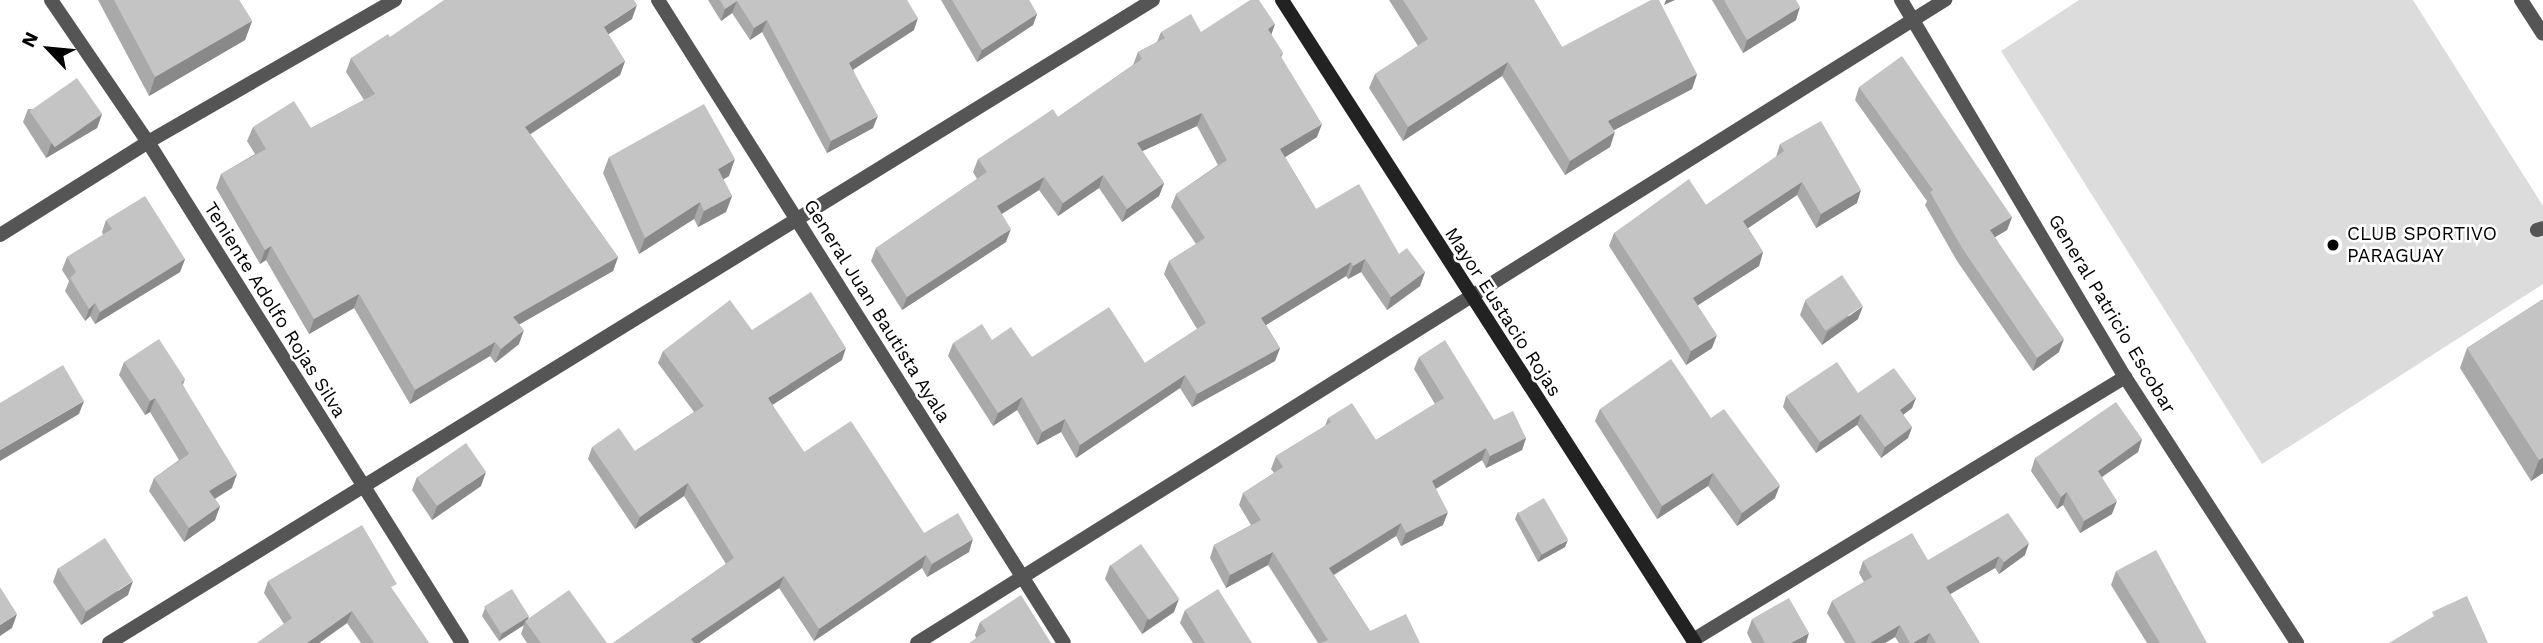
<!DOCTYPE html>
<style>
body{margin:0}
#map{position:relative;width:2543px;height:643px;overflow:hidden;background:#fff;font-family:"Work Sans",sans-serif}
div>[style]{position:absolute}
.green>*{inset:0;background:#dcdcdc}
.lane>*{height:14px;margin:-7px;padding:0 7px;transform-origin:7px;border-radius:7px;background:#555}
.street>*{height:14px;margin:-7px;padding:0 7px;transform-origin:7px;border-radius:7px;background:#555}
.secondary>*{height:14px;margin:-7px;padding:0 7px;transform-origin:7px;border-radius:7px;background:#222}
.wall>*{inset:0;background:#a9a9a9}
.shaded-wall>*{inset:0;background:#898989}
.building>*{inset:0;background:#c4c4c4;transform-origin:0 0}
.dots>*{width:19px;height:19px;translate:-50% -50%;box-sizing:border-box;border:4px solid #fff;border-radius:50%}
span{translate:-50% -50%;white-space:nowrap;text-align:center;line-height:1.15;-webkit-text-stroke:5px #fff;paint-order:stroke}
.poi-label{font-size:19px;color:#000}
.left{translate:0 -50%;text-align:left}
.street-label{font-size:19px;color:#000}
.north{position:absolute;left:14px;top:14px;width:70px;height:70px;-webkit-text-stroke:5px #fff;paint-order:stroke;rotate:296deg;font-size:19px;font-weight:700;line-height:28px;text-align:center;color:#000}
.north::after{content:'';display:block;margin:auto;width:24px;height:32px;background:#000;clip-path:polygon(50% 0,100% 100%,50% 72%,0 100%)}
</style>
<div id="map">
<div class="green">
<div style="clip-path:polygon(2079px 0,2413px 0,2543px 206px,2543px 284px,2262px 464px,2001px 51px)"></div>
</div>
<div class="lane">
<div style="left:2537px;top:230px;width:6px;rotate:-18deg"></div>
</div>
<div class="street">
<div style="left:51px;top:0;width:172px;rotate:55.7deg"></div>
<div style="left:148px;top:142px;width:591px;rotate:57.92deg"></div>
<div style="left:658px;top:0;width:760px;rotate:57.73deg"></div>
<div style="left:1901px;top:0;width:439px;rotate:59.3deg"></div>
<div style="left:2125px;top:377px;width:317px;rotate:57.1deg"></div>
<div style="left:2521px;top:0;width:40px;rotate:57.1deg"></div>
<div style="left:0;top:235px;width:175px;rotate:-32.1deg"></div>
<div style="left:148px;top:142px;width:285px;rotate:-29.9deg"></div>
<div style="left:1693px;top:640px;width:506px;rotate:-31.33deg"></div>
<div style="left:109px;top:643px;width:1226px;rotate:-31.63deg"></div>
<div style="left:917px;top:643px;width:1213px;rotate:-32.03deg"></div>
</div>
<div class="secondary">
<div style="left:1282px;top:0;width:764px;rotate:57.29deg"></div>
</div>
<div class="wall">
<div style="clip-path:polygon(98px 0,239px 0,252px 21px,245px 40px,149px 96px)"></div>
<div style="clip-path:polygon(708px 0,907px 0,914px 30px,853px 69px,873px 128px,827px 153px,762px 32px,750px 40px,732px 13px,721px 21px)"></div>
<div style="clip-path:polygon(941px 0,1029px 0,1037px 14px,1033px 25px,977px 62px)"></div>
<div style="clip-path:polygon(1389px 0,1534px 0,1562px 47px,1697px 74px,1692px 89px,1614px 130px,1610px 147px,1565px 175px,1502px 76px,1403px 141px,1369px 88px,1375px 74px,1418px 46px)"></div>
<div style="clip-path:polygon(1712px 0,1796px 0,1796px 20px,1743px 53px)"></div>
<div style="clip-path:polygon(632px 19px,608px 34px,625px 61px,620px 75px,530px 134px,618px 257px,613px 271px,519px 324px,519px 344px,495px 363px,490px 356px,410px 404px,354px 308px,309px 334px,266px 260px,260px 264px,216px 188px,221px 174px,255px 154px,247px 141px,253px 127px,311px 128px,364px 100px,346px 72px,351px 58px,390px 37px)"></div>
<div style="clip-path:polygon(1275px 24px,1271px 35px,1283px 53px,1281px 58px,1317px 137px,1285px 157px,1316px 209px,1399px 254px,1425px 272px,1420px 286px,1387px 310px,1361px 272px,1348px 279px,1346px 276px,1266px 325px,1280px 348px,1275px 361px,1192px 407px,1180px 388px,1076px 458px,1061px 432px,1037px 445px,1017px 410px,993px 426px,948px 356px,953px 343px,992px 340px,1032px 357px,1145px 363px,1197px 329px,1164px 274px,1169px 261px,1196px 244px,1171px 207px,1176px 194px,1218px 165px,1197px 126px,1142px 151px,1164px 183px,1159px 196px,1122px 222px,1099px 188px,1058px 216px,1039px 190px,1002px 214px,1006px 242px,902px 310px,871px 261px,876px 248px,977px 179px,973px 172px,978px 159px,1058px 117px,1133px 65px,1138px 52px,1157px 42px,1161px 32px,1201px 32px)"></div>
<div style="clip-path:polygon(1859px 87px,2012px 217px,2007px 230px,1995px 237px,2059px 352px,2033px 371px,1957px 261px,1925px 205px,1927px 201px,1855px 100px)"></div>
<div style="clip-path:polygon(28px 109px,102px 114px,97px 128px,46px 158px,23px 122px)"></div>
<div style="clip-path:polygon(1780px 144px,1857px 203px,1816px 228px,1797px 195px,1748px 228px,1763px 252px,1759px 266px,1698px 305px,1712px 348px,1686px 365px,1609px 246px,1614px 233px,1706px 205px,1776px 157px)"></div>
<div style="clip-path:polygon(609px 157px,729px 176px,723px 179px,732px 196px,726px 212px,698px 227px,694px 219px,639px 254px,603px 173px)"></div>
<div style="clip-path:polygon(106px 220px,185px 259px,180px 272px,95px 324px,90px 316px,85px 321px,65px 291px,69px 281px,62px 270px,67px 257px,103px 235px,102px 232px)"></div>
<div style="clip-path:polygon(2543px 299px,2543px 473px,2531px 481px,2460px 368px,2467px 348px)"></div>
<div style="clip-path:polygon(1805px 301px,1858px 319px,1822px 345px,1800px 315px)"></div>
<div style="clip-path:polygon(752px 330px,842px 360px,772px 405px,804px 452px,924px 533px,969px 552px,927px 577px,922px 568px,814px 641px,779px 588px,699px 643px,613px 643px,726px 564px,684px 496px,635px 529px,588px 459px,592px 447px,635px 451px,694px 412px,658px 363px,663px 351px)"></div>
<div style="clip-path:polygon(1419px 357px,1494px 420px,1526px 438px,1522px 450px,1486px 468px,1482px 460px,1436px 489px,1443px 525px,1401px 546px,1396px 536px,1334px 575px,1370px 631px,1420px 643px,1318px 643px,1268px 565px,1226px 588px,1210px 558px,1214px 545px,1251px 525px,1239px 505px,1243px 493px,1274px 473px,1271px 469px,1276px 456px,1325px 426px,1328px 418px,1376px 440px,1435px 404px,1414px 369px)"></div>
<div style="clip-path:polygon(124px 362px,185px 379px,183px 385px,232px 488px,215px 499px,220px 506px,215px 520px,184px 542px,149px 491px,154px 478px,179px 460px,150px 412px,145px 415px,119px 375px)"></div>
<div style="clip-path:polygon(1858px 393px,1916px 398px,1912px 408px,1903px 415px,1912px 427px,1908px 438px,1881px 458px,1857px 425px,1816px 453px,1783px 407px,1786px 396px)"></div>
<div style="clip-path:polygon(1600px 409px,1711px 418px,1775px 498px,1737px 526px,1708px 486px,1657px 519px,1595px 421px)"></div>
<div style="clip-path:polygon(2142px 439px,2138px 452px,2102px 477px,2112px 514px,2080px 533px,2063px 505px,2057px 509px,2031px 471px,2035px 458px)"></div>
<div style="clip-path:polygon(417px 477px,481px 486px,432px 520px,412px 490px)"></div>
<div style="clip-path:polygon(1518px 512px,1565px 547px,1538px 562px,1515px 519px)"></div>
<div style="clip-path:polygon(2025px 555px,1999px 574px,1995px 568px,1950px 594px,1980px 643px,1899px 643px,1895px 637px,1885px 643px,1845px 643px,1827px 613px,1832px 601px,1864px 582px,1859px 573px,1863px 561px,1928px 560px)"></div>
<div style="clip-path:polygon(1110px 565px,1174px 612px,1142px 634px,1105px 579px)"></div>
<div style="clip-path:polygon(58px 568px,128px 595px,81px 625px,53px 582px)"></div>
<div style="clip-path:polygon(2116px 571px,2207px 643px,2147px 643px,2111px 585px)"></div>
<div style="clip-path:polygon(268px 581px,394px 592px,429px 643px,361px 643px,347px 623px,319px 643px,257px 643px,284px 624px,264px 593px)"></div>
<div style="clip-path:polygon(485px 608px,528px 619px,607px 643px,527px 643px,521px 634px,524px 625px,499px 641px,482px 616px)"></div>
<div style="clip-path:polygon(1185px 610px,1252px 643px,1193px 643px,1180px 623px)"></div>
<div style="clip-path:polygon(1752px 619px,1806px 643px,1752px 643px,1747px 633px)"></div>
<div style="clip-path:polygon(980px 622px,1051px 643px,976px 638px,975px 635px)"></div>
</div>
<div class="shaded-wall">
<div style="clip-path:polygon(1666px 0,1675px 0,1664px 5px)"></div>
<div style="clip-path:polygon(737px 1px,732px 13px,721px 21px,725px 9px)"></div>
<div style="clip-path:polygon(637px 5px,632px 19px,598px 41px,604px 27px)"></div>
<div style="clip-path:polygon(1800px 7px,1796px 20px,1743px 53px,1747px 40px)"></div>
<div style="clip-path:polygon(1037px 14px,1033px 25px,977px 62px,982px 50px)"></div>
<div style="clip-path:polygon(918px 18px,914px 30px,845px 75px,849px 63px)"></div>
<div style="clip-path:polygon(767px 20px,762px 32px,750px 40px,754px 28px)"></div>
<div style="clip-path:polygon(252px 21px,245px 40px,149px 96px,155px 77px)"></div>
<div style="clip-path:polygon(1275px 24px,1270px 38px,1268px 29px)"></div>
<div style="clip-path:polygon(625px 61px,620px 75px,520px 141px,525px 127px)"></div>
<div style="clip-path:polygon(1508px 62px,1502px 76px,1403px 141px,1408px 127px)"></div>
<div style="clip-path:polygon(1697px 74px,1692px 89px,1603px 136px,1608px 121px)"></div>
<div style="clip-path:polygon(1202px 113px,1197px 126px,1132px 156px,1137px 143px)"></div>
<div style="clip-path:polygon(102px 114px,97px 128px,46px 158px,51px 144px)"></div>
<div style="clip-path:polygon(878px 116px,873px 128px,827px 153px,831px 141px)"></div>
<div style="clip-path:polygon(1322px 124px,1317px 137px,1276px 163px,1280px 149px)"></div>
<div style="clip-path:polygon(1615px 132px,1610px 147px,1565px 175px,1570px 161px)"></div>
<div style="clip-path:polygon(735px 159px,729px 176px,712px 186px,718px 169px)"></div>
<div style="clip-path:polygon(1103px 175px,1099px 188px,1058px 216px,1063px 203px)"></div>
<div style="clip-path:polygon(1044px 177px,1039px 190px,992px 220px,997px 206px)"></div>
<div style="clip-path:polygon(1802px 182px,1797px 195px,1738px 235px,1743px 221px)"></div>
<div style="clip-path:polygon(1164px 183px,1159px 196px,1122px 222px,1127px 209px)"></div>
<div style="clip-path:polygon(1861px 190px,1857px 203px,1816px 228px,1821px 214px)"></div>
<div style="clip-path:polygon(732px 196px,726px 212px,698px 227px,704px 211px)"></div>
<div style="clip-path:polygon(700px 202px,694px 219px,639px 254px,645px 238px)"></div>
<div style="clip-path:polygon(2012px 217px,2007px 230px,1985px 243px,1990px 230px)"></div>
<div style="clip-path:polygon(1011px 229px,1006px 242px,902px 310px,907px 297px)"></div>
<div style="clip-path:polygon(271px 246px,266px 260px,260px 264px,265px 250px)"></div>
<div style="clip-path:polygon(1763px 252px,1759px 266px,1689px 311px,1693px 298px)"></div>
<div style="clip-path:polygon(618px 257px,613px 271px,508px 331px,513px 317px)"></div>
<div style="clip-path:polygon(185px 259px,180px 272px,95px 324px,100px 312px)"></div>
<div style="clip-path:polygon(1365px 259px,1361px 272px,1348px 279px,1353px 266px)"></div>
<div style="clip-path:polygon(1351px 262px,1346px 276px,1256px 331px,1261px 318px)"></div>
<div style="clip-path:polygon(1425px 272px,1420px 286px,1387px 310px,1391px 297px)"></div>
<div style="clip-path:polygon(359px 294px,354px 308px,309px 334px,314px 319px)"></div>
<div style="clip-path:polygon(95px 303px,90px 316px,85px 321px,89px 309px)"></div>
<div style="clip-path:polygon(1863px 306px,1858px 319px,1822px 345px,1827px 332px)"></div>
<div style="clip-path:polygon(524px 330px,519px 344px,495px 363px,501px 349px)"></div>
<div style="clip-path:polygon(1717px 335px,1712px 348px,1686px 365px,1691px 351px)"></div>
<div style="clip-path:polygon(2064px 339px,2059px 352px,2033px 371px,2037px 358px)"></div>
<div style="clip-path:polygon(495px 342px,490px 356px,410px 404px,415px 390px)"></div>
<div style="clip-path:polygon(846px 348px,842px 360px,763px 411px,768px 398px)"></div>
<div style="clip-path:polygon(1280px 348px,1275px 361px,1192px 407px,1197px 394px)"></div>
<div style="clip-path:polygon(1185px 375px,1180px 388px,1076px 458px,1080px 445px)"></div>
<div style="clip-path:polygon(1022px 397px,1017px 410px,993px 426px,998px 413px)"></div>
<div style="clip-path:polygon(155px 398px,150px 412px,145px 415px,150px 401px)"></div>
<div style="clip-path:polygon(1916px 398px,1912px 408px,1896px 420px,1900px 410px)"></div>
<div style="clip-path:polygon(84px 401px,79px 414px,0 461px,0 450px)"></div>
<div style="clip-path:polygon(1861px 414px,1857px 425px,1816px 453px,1820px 442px)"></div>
<div style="clip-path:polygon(1065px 419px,1061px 432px,1037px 445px,1042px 432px)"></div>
<div style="clip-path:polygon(1912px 427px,1908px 438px,1881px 458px,1885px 447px)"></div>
<div style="clip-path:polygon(1526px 438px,1522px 450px,1486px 468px,1490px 456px)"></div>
<div style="clip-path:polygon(2142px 439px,2138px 452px,2093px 483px,2098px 471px)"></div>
<div style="clip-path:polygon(1486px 448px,1482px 460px,1427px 494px,1432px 481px)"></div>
<div style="clip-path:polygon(2543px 458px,2543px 473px,2531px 481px,2539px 460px)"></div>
<div style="clip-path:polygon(486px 472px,481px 486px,432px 520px,437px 506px)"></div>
<div style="clip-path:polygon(1713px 473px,1708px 486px,1657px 519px,1662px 506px)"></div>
<div style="clip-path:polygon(237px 474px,232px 488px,204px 505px,209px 491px)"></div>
<div style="clip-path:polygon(688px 483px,684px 496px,635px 529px,640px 517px)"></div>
<div style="clip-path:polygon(1780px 485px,1775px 498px,1737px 526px,1742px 513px)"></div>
<div style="clip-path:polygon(2067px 492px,2063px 505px,2057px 509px,2061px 497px)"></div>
<div style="clip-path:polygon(2117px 501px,2112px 514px,2080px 533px,2084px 521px)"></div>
<div style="clip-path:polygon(220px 506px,215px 520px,184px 542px,189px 528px)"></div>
<div style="clip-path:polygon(1448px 512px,1443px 525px,1401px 546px,1406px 533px)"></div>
<div style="clip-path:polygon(1401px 523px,1396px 536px,1325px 580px,1329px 568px)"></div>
<div style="clip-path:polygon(973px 539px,969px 552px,927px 577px,932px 564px)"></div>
<div style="clip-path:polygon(1568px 540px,1565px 547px,1538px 562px,1541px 555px)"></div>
<div style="clip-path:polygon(2029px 543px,2025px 555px,1999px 574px,2004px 562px)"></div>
<div style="clip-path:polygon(1273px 552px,1268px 565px,1226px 588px,1230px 575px)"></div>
<div style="clip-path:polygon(926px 555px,922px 568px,814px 641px,819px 629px)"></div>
<div style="clip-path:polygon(1999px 556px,1995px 568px,1942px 599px,1946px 587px)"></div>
<div style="clip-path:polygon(784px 576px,779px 588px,699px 643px,689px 643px,691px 639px)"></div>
<div style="clip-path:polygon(133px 581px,128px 595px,81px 625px,86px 612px)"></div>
<div style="clip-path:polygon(1179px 599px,1174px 612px,1142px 634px,1147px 620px)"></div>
<div style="clip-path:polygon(352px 611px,347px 623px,319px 643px,307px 643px)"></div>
<div style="clip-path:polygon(17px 614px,12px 628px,0 636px,0 625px)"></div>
<div style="clip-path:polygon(529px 616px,527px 623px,525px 621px,524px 625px,499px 641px,502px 634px)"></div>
<div style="clip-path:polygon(1900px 625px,1895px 637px,1885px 643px,1870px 643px)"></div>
<div style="clip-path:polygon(1809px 633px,1806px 643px,1791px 643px)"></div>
<div style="clip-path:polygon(1930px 633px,1926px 643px,1913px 643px)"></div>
</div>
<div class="building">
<div style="clip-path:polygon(114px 0,239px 0,252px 21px,155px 77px)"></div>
<div style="clip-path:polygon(444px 0,634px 0,637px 5px,604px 27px,625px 61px,525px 127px,618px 257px,513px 317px,524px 330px,501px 349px,495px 342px,415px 390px,359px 294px,314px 319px,271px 246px,265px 250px,221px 174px,266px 149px,253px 127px,294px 101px,311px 128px,375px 94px,351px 58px,388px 34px,390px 37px)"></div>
<div style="clip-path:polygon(720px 0,907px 0,918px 18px,849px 63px,878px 116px,831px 141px,767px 20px,754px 28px,737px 1px,725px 9px)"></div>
<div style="clip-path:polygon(952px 0,1029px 0,1037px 14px,982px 50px)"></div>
<div style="clip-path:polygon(1250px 0,1259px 0,1275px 24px,1268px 29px,1283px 53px,1280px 55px,1322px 124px,1280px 149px,1316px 209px,1359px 184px,1399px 254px,1407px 248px,1425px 272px,1391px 297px,1365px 259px,1353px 266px,1351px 262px,1261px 318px,1280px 348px,1197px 394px,1185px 375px,1080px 445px,1065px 419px,1042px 432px,1022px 397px,998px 413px,953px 343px,982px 324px,992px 340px,1011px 327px,1032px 357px,1109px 307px,1145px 363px,1206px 323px,1169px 261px,1205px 238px,1176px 194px,1227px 160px,1202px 113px,1137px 143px,1164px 183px,1127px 209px,1103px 175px,1063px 203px,1044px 177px,997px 206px,1011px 229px,907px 297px,876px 248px,987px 172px,978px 159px,1053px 109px,1058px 117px,1142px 59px,1138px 52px,1165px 38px,1161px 32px,1191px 14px,1201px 32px)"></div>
<div style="clip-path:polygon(1403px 0,1534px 0,1562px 47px,1651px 0,1659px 0,1697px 74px,1608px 121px,1615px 132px,1570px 161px,1508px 62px,1408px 127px,1375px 74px,1428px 39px)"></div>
<div style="clip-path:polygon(1724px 0,1796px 0,1800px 7px,1747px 40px)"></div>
<div style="clip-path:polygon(1902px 56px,2012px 217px,1990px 230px,2064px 339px,2037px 358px,1962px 248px,1930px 192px,1933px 190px,1859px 87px)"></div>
<div style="left:77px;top:78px;width:44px;height:58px;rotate:55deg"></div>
<div style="clip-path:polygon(704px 104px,735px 159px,718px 169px,732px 196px,704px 211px,700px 202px,645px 238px,609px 157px)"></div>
<div style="clip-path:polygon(1821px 121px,1861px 190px,1821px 214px,1802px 182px,1743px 221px,1763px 252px,1693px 298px,1717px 335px,1691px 351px,1614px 233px,1689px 179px,1706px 205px,1784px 151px,1780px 144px)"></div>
<div style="clip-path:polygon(145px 196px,185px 259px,100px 312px,95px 303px,89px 309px,70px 278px,76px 272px,67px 257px,112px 229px,106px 220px)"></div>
<div style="left:1842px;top:275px;width:37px;height:45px;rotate:56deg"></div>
<div style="clip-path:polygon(811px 292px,846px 348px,768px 398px,804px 452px,851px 421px,924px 533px,958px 513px,973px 539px,932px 564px,926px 555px,819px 629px,784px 576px,691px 639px,694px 643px,613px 643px,734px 558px,688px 483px,640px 517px,592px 447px,619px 428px,635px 451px,704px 406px,663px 351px,730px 300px,752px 330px)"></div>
<div style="clip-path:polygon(2543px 299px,2543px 458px,2539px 460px,2467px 348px)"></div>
<div style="clip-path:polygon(159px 339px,185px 379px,181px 382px,237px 474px,209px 491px,220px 506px,189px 528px,154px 478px,189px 454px,155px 398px,150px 401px,124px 362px)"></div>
<div style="clip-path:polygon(1445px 340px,1494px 420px,1513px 411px,1526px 438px,1490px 456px,1486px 448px,1432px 481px,1448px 512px,1406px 533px,1401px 523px,1329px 568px,1370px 631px,1406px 614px,1420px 643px,1320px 643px,1328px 640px,1273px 552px,1230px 575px,1214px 545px,1261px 520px,1243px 493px,1283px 467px,1276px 456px,1331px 422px,1328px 418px,1352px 403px,1376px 440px,1444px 398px,1419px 357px)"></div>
<div style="clip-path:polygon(1671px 359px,1711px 418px,1724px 409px,1780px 485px,1742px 513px,1713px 473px,1662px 506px,1600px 409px)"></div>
<div style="clip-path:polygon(1837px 362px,1858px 393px,1894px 368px,1916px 398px,1900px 410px,1912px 427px,1885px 447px,1861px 414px,1820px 442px,1786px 396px)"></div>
<div style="clip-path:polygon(63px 365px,84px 401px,0 450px,0 403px)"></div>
<div style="clip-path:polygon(2116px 402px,2142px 439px,2098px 471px,2117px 501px,2084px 521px,2067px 492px,2061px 497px,2035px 458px)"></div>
<div style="left:466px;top:443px;width:35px;height:60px;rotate:55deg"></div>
<div style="left:1544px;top:498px;width:48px;height:30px;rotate:60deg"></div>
<div style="clip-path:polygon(2008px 513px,2029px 543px,2004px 562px,1999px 556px,1946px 587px,1980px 643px,1936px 643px,1930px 633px,1913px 643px,1910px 643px,1900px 625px,1870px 643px,1856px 643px,1832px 601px,1872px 577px,1863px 561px,1912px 533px,1928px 560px)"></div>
<div style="clip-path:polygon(362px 525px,397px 584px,391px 587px,429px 643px,374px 643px,352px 611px,307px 643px,257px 643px,292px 618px,268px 581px)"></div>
<div style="left:105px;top:538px;width:51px;height:56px;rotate:57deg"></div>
<div style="left:1141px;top:544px;width:67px;height:37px;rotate:55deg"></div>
<div style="clip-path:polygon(2156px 550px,2207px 643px,2160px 643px,2116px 571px)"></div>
<div style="clip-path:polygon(0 587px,17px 614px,0 625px)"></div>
<div style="left:512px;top:589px;width:32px;height:33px;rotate:58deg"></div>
<div style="clip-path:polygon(1218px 589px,1252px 643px,1205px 643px,1185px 610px)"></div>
<div style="clip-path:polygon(569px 590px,607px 643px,541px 643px,525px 621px)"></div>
<div style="clip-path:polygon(1021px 595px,1051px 643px,969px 643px,986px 631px,980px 622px)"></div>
<div style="clip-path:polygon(2467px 596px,2488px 643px,2389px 643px,2434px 616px,2432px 612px)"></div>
<div style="clip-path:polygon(1789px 598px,1809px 633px,1791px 643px,1765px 643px,1752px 619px)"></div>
</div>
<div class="dots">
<div style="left:2333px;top:245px;background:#000"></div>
</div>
<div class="poi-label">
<span class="left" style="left:2347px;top:245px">CLUB SPORTIVO<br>PARAGUAY</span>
</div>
<div class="street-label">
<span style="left:275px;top:310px;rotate:58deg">Teniente Adolfo Rojas Silva</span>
<span style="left:877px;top:311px;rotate:58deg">General Juan Bautista Ayala</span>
<span style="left:1503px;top:312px;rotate:57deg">Mayor Eustacio Rojas</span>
<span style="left:2112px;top:314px;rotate:59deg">General Patricio Escobar</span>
</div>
<div class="north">N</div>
</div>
